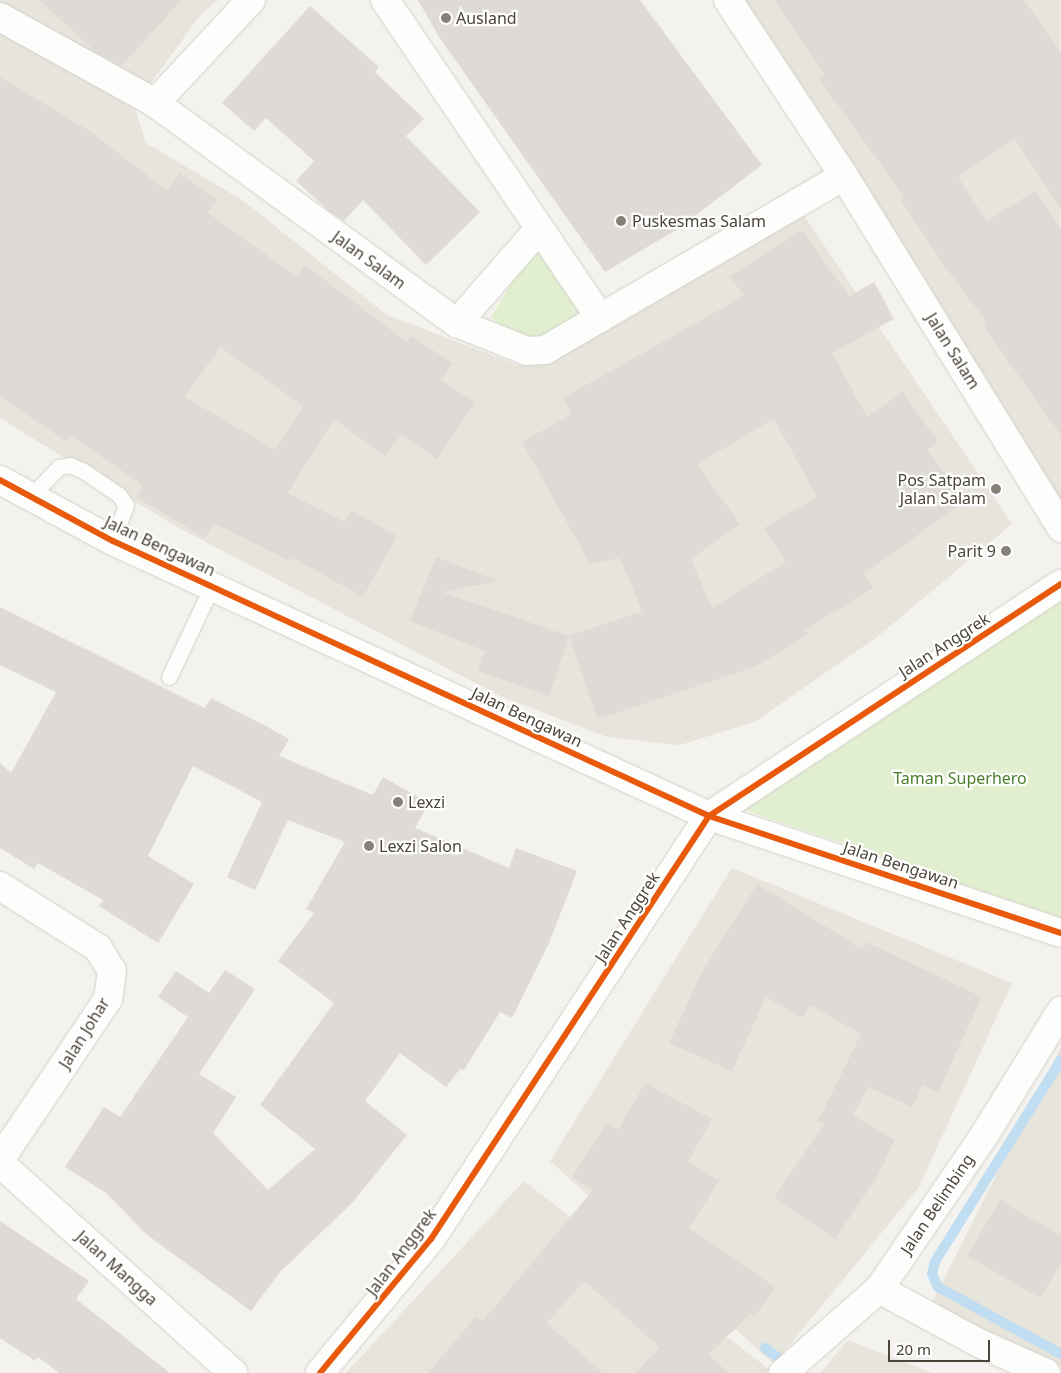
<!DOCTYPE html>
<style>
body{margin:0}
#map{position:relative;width:1061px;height:1373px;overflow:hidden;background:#f4f2ee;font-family:"Noto Sans",sans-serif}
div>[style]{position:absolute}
.residential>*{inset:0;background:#e7e4dc}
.green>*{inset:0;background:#e1eecf}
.stream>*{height:10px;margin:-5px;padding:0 5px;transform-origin:5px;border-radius:5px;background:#c0ddf1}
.building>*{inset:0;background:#dedbd6}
.roads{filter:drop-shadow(0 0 1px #d2d0cb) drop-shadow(0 0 1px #d2d0cb)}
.service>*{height:15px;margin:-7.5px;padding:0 7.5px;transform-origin:7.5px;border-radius:7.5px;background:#fdfdfc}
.minor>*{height:28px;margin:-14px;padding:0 14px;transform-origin:14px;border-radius:14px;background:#fdfdfc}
.tertiary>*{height:28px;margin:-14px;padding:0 14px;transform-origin:14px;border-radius:14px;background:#fdfdfc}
.cycleway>*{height:6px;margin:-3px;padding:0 3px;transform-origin:3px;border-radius:3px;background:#e8590c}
.dots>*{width:14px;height:14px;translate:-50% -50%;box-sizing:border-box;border:2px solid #fff;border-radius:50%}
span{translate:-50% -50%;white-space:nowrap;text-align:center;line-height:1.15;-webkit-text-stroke:4.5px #fff;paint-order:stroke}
.poi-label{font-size:16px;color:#4b4439}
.left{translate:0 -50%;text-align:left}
.right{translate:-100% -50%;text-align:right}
.street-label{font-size:16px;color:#4b4439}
.park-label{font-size:16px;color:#4a7f2a}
.scale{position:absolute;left:888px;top:1340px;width:102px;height:22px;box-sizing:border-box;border:2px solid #4b4439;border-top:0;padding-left:6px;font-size:15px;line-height:18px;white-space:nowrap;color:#4b4439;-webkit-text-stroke:4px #fff;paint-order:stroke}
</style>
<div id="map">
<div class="residential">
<div style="clip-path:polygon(0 0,217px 0,198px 18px,134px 106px,146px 143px,242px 200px,387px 315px,518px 365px,558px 351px,797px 205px,1012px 524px,877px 637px,756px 721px,680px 745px,607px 737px,500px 696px,177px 527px,0 418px)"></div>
<div style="clip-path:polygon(735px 0,1060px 0,1061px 500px,1054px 504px)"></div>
<div style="clip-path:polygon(732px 868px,1012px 983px,919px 1187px,774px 1364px,550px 1161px)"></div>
<div style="clip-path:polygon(1061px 1047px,1061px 1367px,929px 1308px)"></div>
<div style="clip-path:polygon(524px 1181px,774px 1373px,346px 1373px)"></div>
<div style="clip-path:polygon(848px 1340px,932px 1373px,820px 1373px)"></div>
</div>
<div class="green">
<div style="clip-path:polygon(541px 234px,587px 309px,529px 350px,491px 317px)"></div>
<div style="clip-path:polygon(1061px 595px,1061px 918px,733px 806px)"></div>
</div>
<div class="stream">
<div style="left:1061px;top:1060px;width:238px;rotate:122deg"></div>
<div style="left:935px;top:1262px;width:12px;rotate:104deg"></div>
<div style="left:932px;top:1274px;width:14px;rotate:65deg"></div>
<div style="left:938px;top:1287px;width:140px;rotate:28.6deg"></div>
<div style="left:765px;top:1348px;width:29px;rotate:36deg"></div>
</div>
<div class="building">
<div style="clip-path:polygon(39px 0,182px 0,121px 66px,96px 52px)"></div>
<div style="clip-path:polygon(418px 0,640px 0,762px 165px,676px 230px,605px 272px,439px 37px)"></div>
<div style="clip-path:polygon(774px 0,1024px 0,1061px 52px,1061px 209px,1015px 139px,958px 177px,987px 221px,1036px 190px,1061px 230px,1061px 435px,984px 327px,988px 324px,941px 261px,901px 200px,905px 198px,819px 79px,825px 75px)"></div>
<div style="clip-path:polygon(310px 6px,379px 67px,375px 72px,424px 119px,406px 136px,480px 212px,426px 265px,363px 200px,344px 221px,329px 211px,296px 181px,314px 161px,266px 118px,254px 131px,222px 103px)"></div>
<div style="clip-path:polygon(evenodd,0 77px,91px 132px,167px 191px,180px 173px,217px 200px,207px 212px,255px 247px,297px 276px,305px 265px,407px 342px,411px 336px,453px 363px,441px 380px,475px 402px,437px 459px,401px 435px,385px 456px,334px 419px,288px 493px,345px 522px,351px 510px,397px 536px,363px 597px,292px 557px,290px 561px,214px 523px,205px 538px,136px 497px,143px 485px,71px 436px,67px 442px,0 397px,0 77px,220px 347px,303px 406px,275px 450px,185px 397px,220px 347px)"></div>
<div style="clip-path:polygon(evenodd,802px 230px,849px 296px,874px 282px,894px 319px,832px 353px,867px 417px,903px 392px,938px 442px,927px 450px,965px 501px,864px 574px,873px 588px,805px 630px,808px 634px,757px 666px,598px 719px,569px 636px,642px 611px,620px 558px,590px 564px,522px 442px,572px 414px,563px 398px,744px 296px,730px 276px,802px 230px,774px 419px,817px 497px,764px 528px,786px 562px,712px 608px,691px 559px,740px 524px,697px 464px,774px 419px)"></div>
<div style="clip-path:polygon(436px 557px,499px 581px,442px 592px,569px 636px,549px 696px,478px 671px,485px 651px,410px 621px)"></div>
<div style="clip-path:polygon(0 607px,205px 708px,211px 698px,266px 726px,289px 739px,279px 756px,373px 795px,383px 777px,429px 803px,415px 828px,509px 868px,516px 848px,577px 871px,549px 943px,512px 1018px,500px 1012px,464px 1070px,460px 1069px,446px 1087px,400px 1053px,365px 1101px,407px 1135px,353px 1202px,280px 1272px,251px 1311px,146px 1234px,106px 1193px,65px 1167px,104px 1107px,120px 1117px,188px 1017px,158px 997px,176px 971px,209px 993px,225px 970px,255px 989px,199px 1074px,236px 1097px,213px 1133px,268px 1190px,315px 1149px,260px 1105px,334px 1003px,278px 961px,314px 913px,306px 909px,345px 842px,288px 820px,255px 890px,227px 877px,262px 802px,193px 766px,148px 856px,194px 884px,158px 943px,99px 906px,103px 900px,38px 863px,34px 869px,0 848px,0 763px,11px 773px,56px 692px,0 665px)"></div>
<div style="clip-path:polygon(757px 884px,862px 949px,866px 942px,982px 997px,938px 1092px,923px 1085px,912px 1107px,868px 1087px,853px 1115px,895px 1140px,877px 1177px,835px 1239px,774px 1198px,824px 1124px,818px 1121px,861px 1034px,810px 1005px,802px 1018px,766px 997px,732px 1071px,669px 1043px,703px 970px)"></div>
<div style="clip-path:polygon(645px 1083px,712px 1119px,688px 1162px,719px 1181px,689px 1228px,775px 1287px,755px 1316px,751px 1313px,708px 1355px,729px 1373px,635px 1373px,660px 1347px,584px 1281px,547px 1323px,603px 1373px,428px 1373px,476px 1316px,483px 1321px,593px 1190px,572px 1177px,607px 1123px,618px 1130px)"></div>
<div style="clip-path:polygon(1000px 1200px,1061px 1236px,1061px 1264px,1040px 1298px,967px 1256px)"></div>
<div style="clip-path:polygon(0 1221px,89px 1281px,76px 1299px,170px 1373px,59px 1373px,38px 1357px,35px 1361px,0 1338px)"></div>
</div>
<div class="roads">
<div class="service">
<div style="left:30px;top:497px;width:42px;rotate:-46deg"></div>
<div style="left:59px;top:467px;width:11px;rotate:-10deg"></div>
<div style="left:70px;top:465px;width:13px;rotate:23deg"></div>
<div style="left:82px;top:470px;width:45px;rotate:34deg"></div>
<div style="left:119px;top:495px;width:12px;rotate:55deg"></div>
<div style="left:126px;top:505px;width:38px;rotate:110deg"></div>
<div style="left:169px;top:677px;width:101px;rotate:-64.7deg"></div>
</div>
<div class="minor">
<div style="left:385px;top:0;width:384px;rotate:55.9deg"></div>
<div style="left:728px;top:0;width:211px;rotate:56.6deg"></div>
<div style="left:844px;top:176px;width:414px;rotate:58.3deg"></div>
<div style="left:0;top:17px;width:177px;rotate:29deg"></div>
<div style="left:155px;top:103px;width:374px;rotate:36.1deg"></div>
<div style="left:457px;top:323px;width:75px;rotate:21.8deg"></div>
<div style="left:527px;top:351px;width:18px;rotate:-3deg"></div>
<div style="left:545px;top:350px;width:346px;rotate:-30.2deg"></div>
<div style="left:155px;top:103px;width:141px;rotate:-47deg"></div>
<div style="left:457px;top:323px;width:125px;rotate:-48.9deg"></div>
<div style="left:0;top:886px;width:116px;rotate:32.3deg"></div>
<div style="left:98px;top:948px;width:27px;rotate:59deg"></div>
<div style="left:112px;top:971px;width:28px;rotate:98deg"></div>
<div style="left:108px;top:999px;width:194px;rotate:123.9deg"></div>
<div style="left:0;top:1163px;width:314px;rotate:42deg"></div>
<div style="left:879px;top:1289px;width:114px;rotate:28.4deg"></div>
<div style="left:979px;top:1343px;width:73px;rotate:24.1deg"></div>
<div style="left:783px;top:1373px;width:128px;rotate:-41.2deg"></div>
<div style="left:879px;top:1289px;width:188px;rotate:-55.6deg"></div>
<div style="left:985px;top:1134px;width:145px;rotate:-58.3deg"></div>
</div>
<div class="tertiary">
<div style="left:0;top:480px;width:128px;rotate:28.4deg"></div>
<div style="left:113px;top:541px;width:656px;rotate:24.77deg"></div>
<div style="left:709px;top:816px;width:371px;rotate:18.4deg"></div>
<div style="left:320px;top:1373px;width:174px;rotate:-50.4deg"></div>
<div style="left:431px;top:1239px;width:506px;rotate:-56.69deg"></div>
<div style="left:709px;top:816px;width:422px;rotate:-33.4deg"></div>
</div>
</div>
<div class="cycleway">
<div style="left:0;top:480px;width:128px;rotate:28.4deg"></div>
<div style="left:113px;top:541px;width:656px;rotate:24.77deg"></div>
<div style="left:709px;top:816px;width:371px;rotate:18.4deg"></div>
<div style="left:320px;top:1373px;width:174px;rotate:-50.4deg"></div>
<div style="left:431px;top:1239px;width:506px;rotate:-56.69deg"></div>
<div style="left:709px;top:816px;width:422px;rotate:-33.4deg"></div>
</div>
<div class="dots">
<div style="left:446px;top:18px;background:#868178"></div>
<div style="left:621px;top:221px;background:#868178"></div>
<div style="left:996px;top:489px;background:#868178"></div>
<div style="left:1006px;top:551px;background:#868178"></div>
<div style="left:398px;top:802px;background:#868178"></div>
<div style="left:369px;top:846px;background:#868178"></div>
</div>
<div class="poi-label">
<span class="left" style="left:456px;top:18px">Ausland</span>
<span class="left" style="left:632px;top:221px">Puskesmas Salam</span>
<span class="right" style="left:986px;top:489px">Pos Satpam<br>Jalan Salam</span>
<span class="right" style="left:996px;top:551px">Parit 9</span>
<span class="left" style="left:408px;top:802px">Lexzi</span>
<span class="left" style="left:379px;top:846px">Lexzi Salon</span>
</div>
<div class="street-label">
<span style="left:369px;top:260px;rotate:36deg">Jalan Salam</span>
<span style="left:953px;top:351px;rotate:58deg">Jalan Salam</span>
<span style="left:160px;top:546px;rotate:25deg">Jalan Bengawan</span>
<span style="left:944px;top:645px;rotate:-33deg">Jalan Anggrek</span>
<span style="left:527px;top:717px;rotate:25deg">Jalan Bengawan</span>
<span style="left:901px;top:865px;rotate:18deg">Jalan Bengawan</span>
<span style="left:627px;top:917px;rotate:-57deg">Jalan Anggrek</span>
<span style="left:84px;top:1033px;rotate:-58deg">Jalan Johar</span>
<span style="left:937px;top:1204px;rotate:-56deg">Jalan Belimbing</span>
<span style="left:401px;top:1252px;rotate:-53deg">Jalan Anggrek</span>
<span style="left:117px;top:1268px;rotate:42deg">Jalan Mangga</span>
</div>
<div class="park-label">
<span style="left:960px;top:778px">Taman Superhero</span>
</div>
<div class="scale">20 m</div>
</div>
